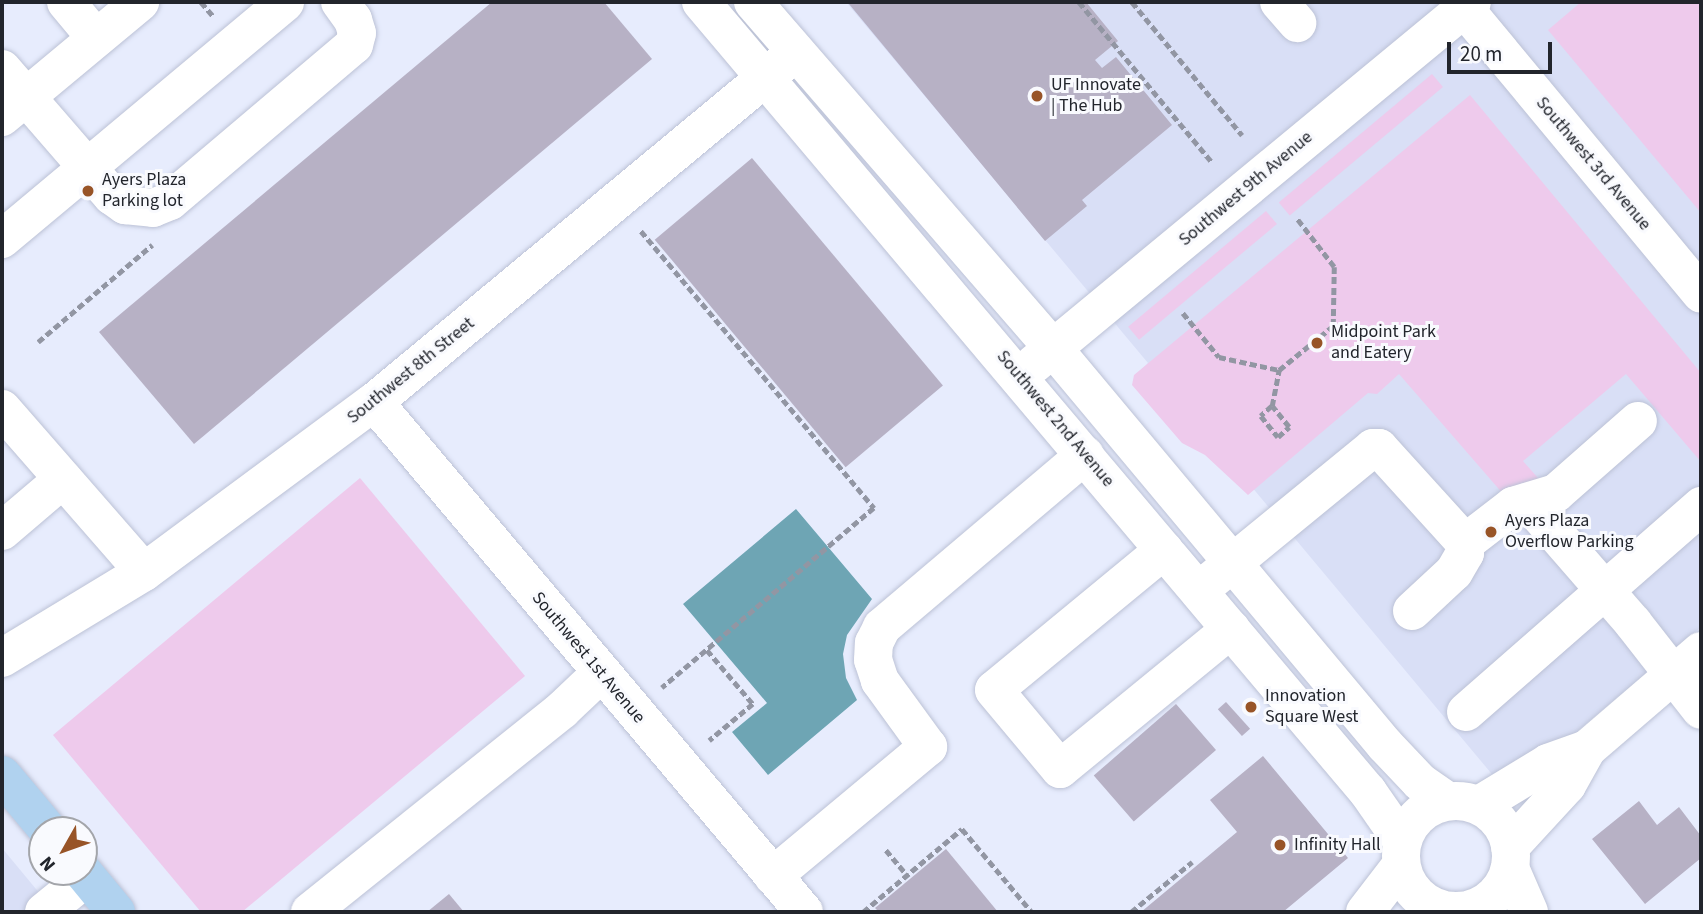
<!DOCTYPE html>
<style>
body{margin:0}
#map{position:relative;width:1703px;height:914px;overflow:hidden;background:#e7ecfd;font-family:"Source Sans 3",sans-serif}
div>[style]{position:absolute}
.built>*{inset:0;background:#d9dff6}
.green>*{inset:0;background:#eecaec;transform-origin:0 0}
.water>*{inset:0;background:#6ea5b4}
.building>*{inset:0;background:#b7b1c5;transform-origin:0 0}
.path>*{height:4.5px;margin-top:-2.25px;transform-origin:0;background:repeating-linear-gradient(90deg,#9296a3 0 7px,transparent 0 10.5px)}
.roads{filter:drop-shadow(0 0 2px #bcc2d6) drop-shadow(0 0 2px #bcc2d6)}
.minor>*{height:38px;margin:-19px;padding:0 19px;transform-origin:19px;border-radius:19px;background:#fff}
.minor>.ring{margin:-19px;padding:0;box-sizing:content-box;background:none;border:38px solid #fff;border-radius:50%}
.major>*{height:38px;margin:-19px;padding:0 19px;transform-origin:19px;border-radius:19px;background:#b0d2ef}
.dots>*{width:19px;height:19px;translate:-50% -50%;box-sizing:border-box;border:4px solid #f9fafe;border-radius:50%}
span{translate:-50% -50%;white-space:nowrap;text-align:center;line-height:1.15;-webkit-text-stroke:6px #f9fafe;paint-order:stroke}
.poi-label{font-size:18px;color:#22252c}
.left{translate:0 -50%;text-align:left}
.street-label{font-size:18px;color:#22252c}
.frame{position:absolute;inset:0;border:4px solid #22252c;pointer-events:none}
.north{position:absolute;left:28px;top:816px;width:70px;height:70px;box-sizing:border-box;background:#f9fafe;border:2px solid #a3a5aa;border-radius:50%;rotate:230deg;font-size:19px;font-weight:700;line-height:28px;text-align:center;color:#22252c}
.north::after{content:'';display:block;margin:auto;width:24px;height:32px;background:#985427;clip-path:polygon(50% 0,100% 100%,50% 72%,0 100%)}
.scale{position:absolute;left:1447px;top:42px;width:105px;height:32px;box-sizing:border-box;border:4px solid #22252c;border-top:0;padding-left:9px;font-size:21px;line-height:24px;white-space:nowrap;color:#22252c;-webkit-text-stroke:5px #f9fafe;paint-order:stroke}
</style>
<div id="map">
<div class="built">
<div style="clip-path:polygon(846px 2px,1701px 2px,1701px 627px,1506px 791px,1205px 431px,1142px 369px,1148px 363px)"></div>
<div style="clip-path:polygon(2px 848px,55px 912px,2px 912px)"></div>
</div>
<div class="green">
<div style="clip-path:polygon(1581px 2px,1701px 2px,1701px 213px,1548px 30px)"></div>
<div style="left:1432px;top:74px;width:17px;height:200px;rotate:50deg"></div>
<div style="clip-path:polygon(1470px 95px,1701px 373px,1701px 462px,1626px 374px,1523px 461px,1539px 479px,1504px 495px,1399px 374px,1377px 394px,1368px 393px,1248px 495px,1205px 455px,1182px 443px,1132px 385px,1134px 375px)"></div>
<div style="left:1266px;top:211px;width:17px;height:180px;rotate:50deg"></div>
<div style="clip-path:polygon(360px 478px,525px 676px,242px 912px,201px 912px,53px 735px)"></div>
</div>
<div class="water">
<div style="clip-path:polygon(796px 509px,872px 599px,847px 635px,843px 654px,846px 678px,857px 700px,768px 775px,732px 732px,767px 703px,683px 604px)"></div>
</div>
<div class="building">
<div style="clip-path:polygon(492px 2px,604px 2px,652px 59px,194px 444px,99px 332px)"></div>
<div style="clip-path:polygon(852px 2px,1086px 2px,1118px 41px,1095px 60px,1102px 68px,1116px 57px,1172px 125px,1082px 200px,1087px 206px,1045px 241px,849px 4px)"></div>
<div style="left:752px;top:158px;width:297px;height:127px;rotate:50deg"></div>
<div style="left:1226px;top:702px;width:36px;height:11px;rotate:48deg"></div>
<div style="left:1176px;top:704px;width:61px;height:109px;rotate:49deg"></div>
<div style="clip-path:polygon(1263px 756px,1348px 858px,1283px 912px,1141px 912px,1237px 832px,1210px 800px)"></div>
<div style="clip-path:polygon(1639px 801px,1657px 825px,1679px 807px,1701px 836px,1701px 858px,1645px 904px,1592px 839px)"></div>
<div style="clip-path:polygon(946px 849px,998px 912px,879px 912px,875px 908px)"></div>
<div style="clip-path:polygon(449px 894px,464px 912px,427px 912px)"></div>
</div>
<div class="path">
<div style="left:201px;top:2px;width:18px;rotate:49deg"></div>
<div style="left:1079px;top:2px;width:207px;rotate:50.3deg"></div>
<div style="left:1132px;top:2px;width:173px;rotate:50.4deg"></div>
<div style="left:641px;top:231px;width:362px;rotate:49.9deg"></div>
<div style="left:874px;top:508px;width:278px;rotate:139.7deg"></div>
<div style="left:1183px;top:313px;width:57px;rotate:50.7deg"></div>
<div style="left:1219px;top:357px;width:61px;rotate:12.2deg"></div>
<div style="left:1279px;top:370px;width:70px;rotate:-39.2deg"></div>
<div style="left:1333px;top:326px;width:59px;rotate:-89deg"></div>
<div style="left:1334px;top:267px;width:61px;rotate:-127.6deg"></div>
<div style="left:38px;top:342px;width:150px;rotate:-40.4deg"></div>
<div style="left:1272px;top:406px;width:15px;rotate:138deg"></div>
<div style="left:1261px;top:416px;width:27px;rotate:51deg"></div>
<div style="left:1278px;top:437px;width:15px;rotate:-42deg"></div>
<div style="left:1289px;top:427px;width:27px;rotate:-129deg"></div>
<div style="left:1272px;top:406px;width:37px;rotate:-79deg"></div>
<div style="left:707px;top:650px;width:71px;rotate:49.6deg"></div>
<div style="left:753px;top:704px;width:57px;rotate:139.9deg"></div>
<div style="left:886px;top:850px;width:33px;rotate:50deg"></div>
<div style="left:863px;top:912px;width:129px;rotate:-40deg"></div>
<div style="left:962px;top:829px;width:109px;rotate:49.9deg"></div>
<div style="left:1131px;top:912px;width:79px;rotate:-39.3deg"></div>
</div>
<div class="roads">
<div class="minor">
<div style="left:66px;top:2px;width:47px;rotate:50.2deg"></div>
<div style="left:701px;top:2px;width:1034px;rotate:49.83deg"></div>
<div style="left:1368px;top:792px;width:60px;rotate:55.2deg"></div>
<div style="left:753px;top:2px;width:458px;rotate:49.1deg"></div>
<div style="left:1053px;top:348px;width:518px;rotate:50.1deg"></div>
<div style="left:1385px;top:745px;width:51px;rotate:46.6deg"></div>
<div style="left:1420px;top:782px;width:33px;rotate:35deg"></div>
<div style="left:1279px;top:2px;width:28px;rotate:49deg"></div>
<div style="left:1459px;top:2px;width:379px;rotate:50.3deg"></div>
<div style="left:2px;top:69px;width:168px;rotate:49.1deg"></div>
<div style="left:112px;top:196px;width:16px;rotate:35deg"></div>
<div style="left:125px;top:205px;width:28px;rotate:6deg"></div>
<div style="left:153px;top:208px;width:18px;rotate:-22deg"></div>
<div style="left:170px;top:201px;width:241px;rotate:-40.3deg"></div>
<div style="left:354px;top:45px;width:12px;rotate:-76deg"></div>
<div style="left:357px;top:33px;width:14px;rotate:-107deg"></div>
<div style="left:353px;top:20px;width:22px;rotate:-126deg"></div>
<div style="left:2px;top:117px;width:180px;rotate:-39.8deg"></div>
<div style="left:2px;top:239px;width:369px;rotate:-39.9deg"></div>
<div style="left:1034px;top:364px;width:568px;rotate:-39.57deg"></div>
<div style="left:374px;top:402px;width:667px;rotate:49.86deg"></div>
<div style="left:2px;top:409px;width:216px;rotate:48.9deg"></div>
<div style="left:1528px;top:502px;width:160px;rotate:49deg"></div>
<div style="left:1633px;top:623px;width:110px;rotate:52deg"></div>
<div style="left:2px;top:531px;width:80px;rotate:-40.4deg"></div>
<div style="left:1164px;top:550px;width:220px;rotate:140.5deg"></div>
<div style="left:994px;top:690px;width:103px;rotate:50.1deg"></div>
<div style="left:1060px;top:769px;width:221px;rotate:-39.3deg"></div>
<div style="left:1213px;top:579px;width:207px;rotate:-39.3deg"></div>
<div style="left:1373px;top:448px;width:6px"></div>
<div style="left:1379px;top:448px;width:128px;rotate:47.8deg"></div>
<div style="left:1465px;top:543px;width:61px;rotate:-37.6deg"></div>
<div style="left:1513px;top:506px;width:45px;rotate:-16.8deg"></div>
<div style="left:1556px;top:493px;width:109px;rotate:-41.3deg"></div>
<div style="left:1412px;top:611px;width:57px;rotate:-42.9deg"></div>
<div style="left:1454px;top:572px;width:22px;rotate:-60deg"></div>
<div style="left:1465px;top:553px;width:10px;rotate:-90deg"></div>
<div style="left:2px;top:658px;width:166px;rotate:-31.2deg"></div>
<div style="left:144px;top:572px;width:286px;rotate:-36.5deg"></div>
<div style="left:374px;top:402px;width:533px;rotate:-39.67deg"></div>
<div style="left:1466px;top:712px;width:313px;rotate:-41.2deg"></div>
<div class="ring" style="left:1401px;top:801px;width:72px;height:72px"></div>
<div style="left:1479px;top:805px;width:81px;rotate:-31.3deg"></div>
<div style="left:1548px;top:763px;width:41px;rotate:-19.7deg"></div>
<div style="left:1510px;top:847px;width:84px;rotate:-47.4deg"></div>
<div style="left:1567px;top:785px;width:41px;rotate:-60.9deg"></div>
<div style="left:1587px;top:749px;width:150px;rotate:-40.7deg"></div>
<div style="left:1510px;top:868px;width:48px;rotate:66.6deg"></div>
<div style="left:773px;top:876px;width:202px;rotate:-39.8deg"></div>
<div style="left:928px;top:747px;width:82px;rotate:-126deg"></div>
<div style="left:880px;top:681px;width:22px;rotate:-108deg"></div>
<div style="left:873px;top:660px;width:17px;rotate:-87deg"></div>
<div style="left:874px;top:643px;width:18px;rotate:-63deg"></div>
<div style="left:882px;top:627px;width:266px;rotate:-40.3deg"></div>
<div style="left:44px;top:912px;width:55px;rotate:-39.1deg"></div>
<div style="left:310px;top:912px;width:323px;rotate:-38.7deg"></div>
<div style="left:562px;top:710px;width:52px;rotate:-43.5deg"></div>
<div style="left:1365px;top:912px;width:59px;rotate:-52.5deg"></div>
</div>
<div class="major">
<div style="left:2px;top:775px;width:72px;rotate:50.1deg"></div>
<div style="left:83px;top:872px;width:52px;rotate:50.5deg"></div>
</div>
</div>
<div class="dots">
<div style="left:1037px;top:96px;background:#985427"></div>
<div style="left:88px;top:191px;background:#985427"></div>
<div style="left:1317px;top:343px;background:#985427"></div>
<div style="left:1491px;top:532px;background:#985427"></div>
<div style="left:1251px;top:707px;background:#985427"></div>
<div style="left:1280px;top:845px;background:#985427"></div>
</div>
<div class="poi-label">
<span class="left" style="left:1051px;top:96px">UF Innovate<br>| The Hub</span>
<span class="left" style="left:102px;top:191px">Ayers Plaza<br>Parking lot</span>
<span class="left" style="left:1331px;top:343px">Midpoint Park<br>and Eatery</span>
<span class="left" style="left:1505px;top:532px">Ayers Plaza<br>Overflow Parking</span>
<span class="left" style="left:1265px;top:707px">Innovation<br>Square West</span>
<span class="left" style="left:1294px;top:845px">Infinity Hall</span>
</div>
<div class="street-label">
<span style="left:1593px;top:164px;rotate:50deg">Southwest 3rd Avenue</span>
<span style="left:1246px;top:189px;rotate:-40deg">Southwest 9th Avenue</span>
<span style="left:411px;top:371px;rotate:-39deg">Southwest 8th Street</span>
<span style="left:1055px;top:419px;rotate:50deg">Southwest 2nd Avenue</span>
<span style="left:588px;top:658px;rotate:50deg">Southwest 1st Avenue</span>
</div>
<div class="frame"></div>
<div class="north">N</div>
<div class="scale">20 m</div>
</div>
